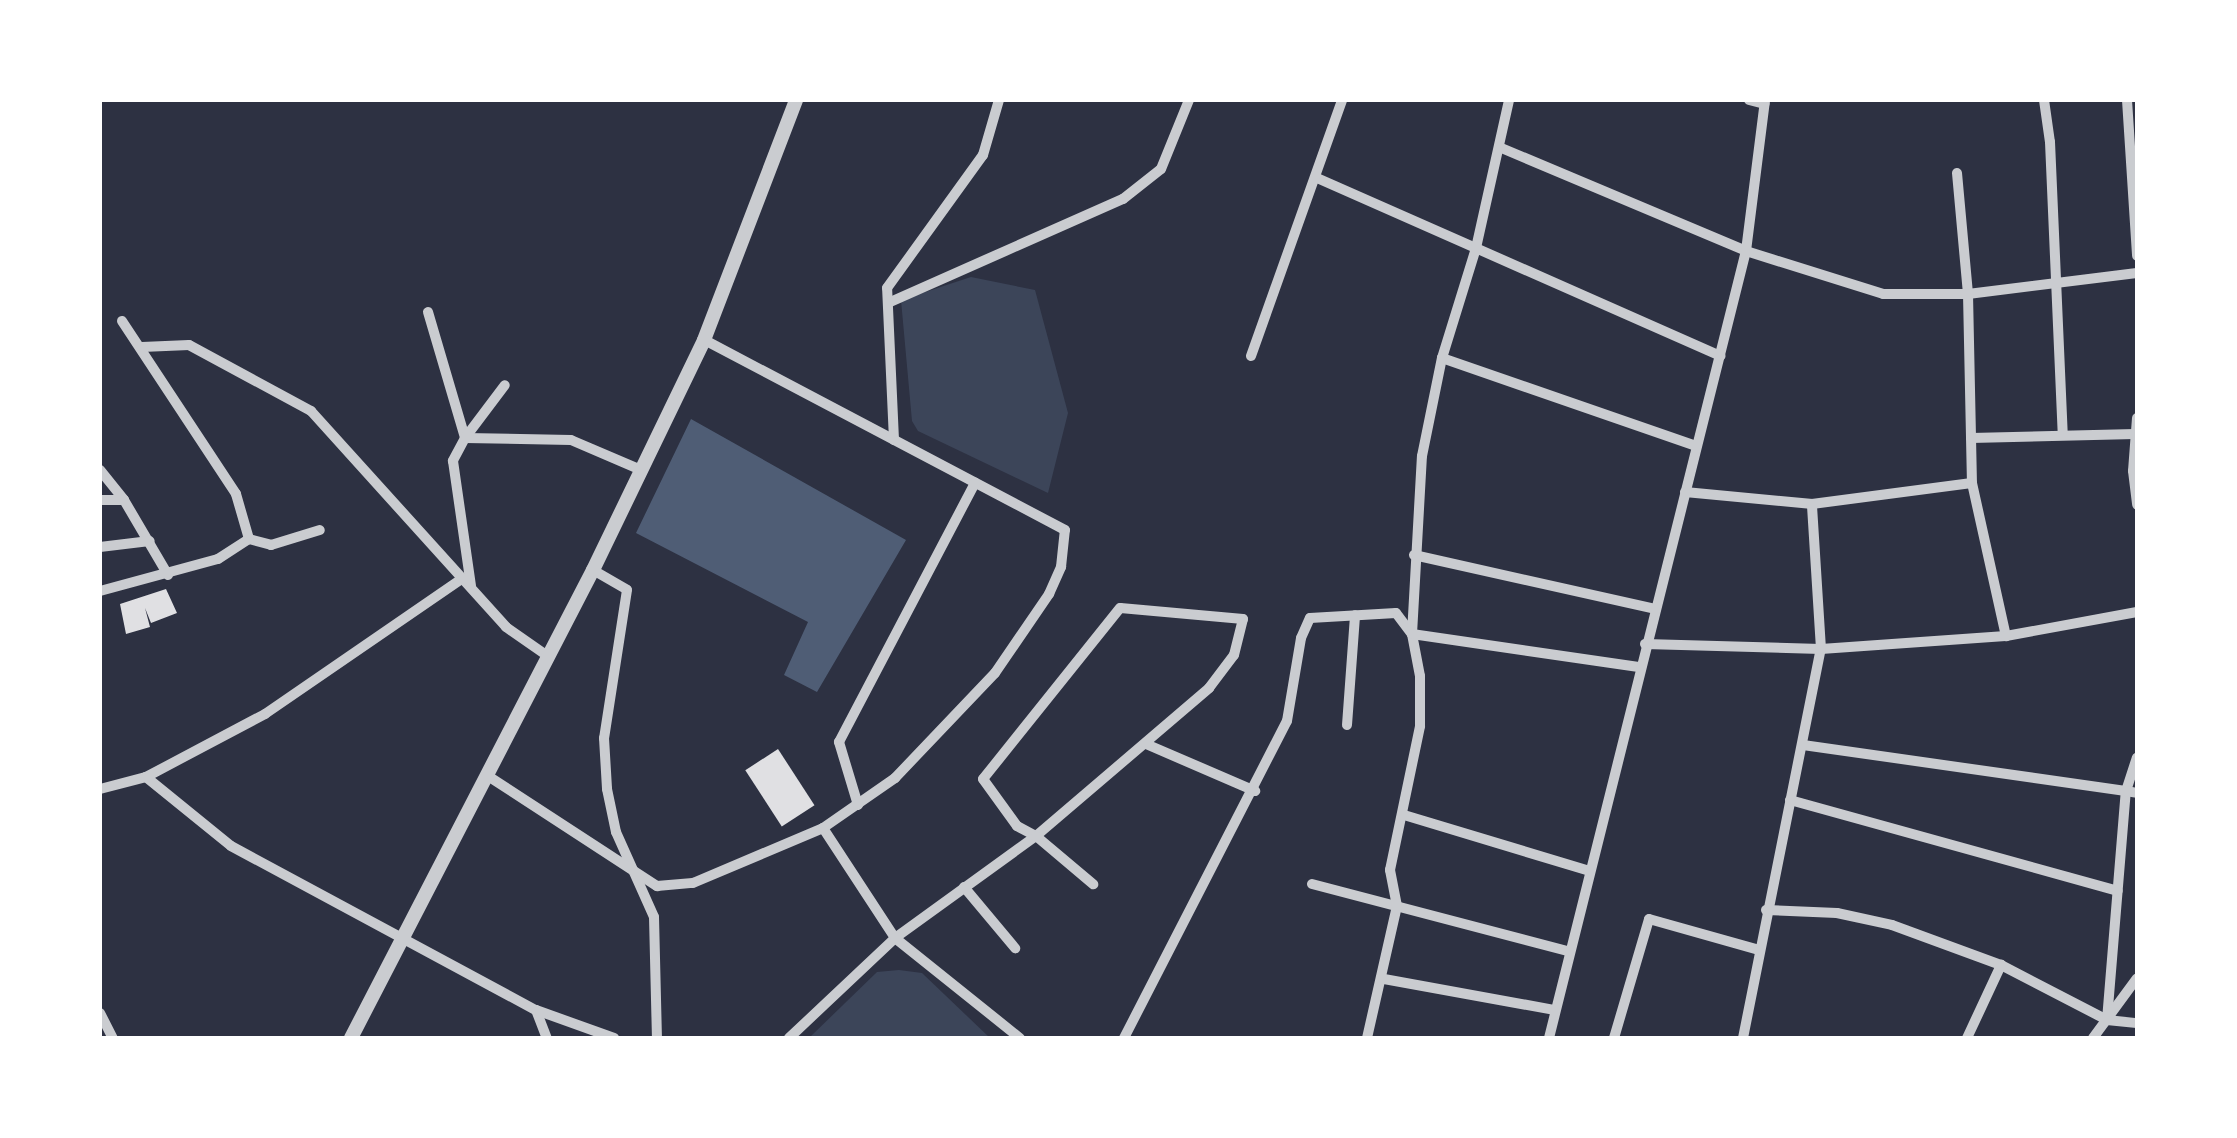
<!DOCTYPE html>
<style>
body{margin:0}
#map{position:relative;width:2237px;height:1138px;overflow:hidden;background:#2d3142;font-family:Manrope,sans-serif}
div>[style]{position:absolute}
.green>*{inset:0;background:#3c4559}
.water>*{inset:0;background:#4f5d75}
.building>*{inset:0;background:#e0e0e3;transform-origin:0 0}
.minor>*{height:10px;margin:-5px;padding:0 5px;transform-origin:5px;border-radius:5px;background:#caccd0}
.tertiary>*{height:14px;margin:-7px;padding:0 7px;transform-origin:7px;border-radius:7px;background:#caccd0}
span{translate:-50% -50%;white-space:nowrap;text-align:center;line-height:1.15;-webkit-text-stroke:10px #fff;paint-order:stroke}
.frame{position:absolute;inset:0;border:102px solid #fff;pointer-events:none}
</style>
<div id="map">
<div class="green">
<div style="clip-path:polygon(971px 277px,1035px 290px,1068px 413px,1048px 493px,918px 431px,912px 421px,901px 300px)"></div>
<div style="clip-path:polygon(899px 970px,922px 973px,990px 1038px,809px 1038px,877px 972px)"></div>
</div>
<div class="water">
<div style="clip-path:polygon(691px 419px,906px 540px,817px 692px,784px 675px,808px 622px,636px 533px)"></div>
</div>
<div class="building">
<div style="clip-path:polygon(166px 589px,177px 613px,151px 623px,145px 608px,150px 627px,126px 634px,120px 604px)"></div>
<div style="left:778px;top:749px;width:67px;height:39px;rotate:57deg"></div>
</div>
<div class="minor">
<div style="left:1749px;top:100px;width:16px;rotate:14deg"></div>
<div style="left:2044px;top:100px;width:42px;rotate:81.9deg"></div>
<div style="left:2050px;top:142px;width:293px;rotate:87.5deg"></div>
<div style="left:2127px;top:100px;width:156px;rotate:86.3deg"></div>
<div style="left:1499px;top:147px;width:268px;rotate:22.8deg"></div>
<div style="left:1746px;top:251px;width:144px;rotate:17.4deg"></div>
<div style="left:1883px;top:294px;width:85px"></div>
<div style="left:1968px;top:294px;width:170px;rotate:-7.1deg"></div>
<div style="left:1957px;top:173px;width:121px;rotate:84.8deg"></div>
<div style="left:1968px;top:294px;width:189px;rotate:88.8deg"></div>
<div style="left:1972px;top:483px;width:157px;rotate:77.5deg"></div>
<div style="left:1317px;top:178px;width:441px;rotate:23.8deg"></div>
<div style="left:888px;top:303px;width:257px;rotate:-23.9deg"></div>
<div style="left:1123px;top:199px;width:48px;rotate:-38.3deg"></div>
<div style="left:1161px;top:169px;width:74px;rotate:-67.9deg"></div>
<div style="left:428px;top:312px;width:131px;rotate:73.6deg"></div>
<div style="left:465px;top:438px;width:26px;rotate:118deg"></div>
<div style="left:453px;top:461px;width:126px;rotate:81.8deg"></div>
<div style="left:122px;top:321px;width:207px;rotate:56.6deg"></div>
<div style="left:236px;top:494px;width:47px;rotate:73.9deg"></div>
<div style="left:142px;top:347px;width:47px;rotate:-2.4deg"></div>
<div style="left:189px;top:345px;width:139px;rotate:28.4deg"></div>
<div style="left:311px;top:411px;width:291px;rotate:47.9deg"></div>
<div style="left:506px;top:627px;width:52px;rotate:34.9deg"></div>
<div style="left:1251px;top:356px;width:272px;rotate:-70.4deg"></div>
<div style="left:1442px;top:358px;width:269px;rotate:19.1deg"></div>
<div style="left:2137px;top:418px;width:53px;rotate:94.3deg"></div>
<div style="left:2133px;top:471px;width:34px;rotate:83deg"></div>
<div style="left:465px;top:438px;width:106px;rotate:1.1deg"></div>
<div style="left:571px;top:440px;width:76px;rotate:23.2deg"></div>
<div style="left:465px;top:438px;width:66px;rotate:-53deg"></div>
<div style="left:1971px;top:438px;width:164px;rotate:-1.4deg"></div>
<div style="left:894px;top:440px;width:152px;rotate:-92.6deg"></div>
<div style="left:887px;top:288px;width:164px;rotate:-54.2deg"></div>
<div style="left:983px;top:155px;width:57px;rotate:-73.8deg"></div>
<div style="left:100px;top:470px;width:38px;rotate:51deg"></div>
<div style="left:124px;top:500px;width:87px;rotate:59.6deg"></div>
<div style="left:1685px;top:492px;width:128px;rotate:5.4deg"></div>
<div style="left:1812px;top:504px;width:161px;rotate:-7.5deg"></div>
<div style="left:100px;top:500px;width:24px"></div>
<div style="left:249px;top:539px;width:23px;rotate:15deg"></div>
<div style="left:271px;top:545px;width:51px;rotate:-17deg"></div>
<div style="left:100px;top:547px;width:50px;rotate:-6.8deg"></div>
<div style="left:1414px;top:555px;width:247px;rotate:12.6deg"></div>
<div style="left:593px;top:570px;width:39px;rotate:30deg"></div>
<div style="left:627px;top:590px;width:150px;rotate:98.8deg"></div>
<div style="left:604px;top:738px;width:51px;rotate:86.6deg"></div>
<div style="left:607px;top:789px;width:44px;rotate:78.2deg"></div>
<div style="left:616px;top:832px;width:93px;rotate:65.9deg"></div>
<div style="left:654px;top:917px;width:121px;rotate:88.6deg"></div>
<div style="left:100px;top:591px;width:122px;rotate:-15.2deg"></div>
<div style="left:218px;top:559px;width:37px;rotate:-33deg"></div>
<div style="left:1645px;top:644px;width:176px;rotate:1.6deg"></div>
<div style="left:1821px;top:649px;width:185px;rotate:-4deg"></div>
<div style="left:2006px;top:636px;width:133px;rotate:-10.4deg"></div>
<div style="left:1347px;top:725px;width:110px;rotate:-85.8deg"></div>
<div style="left:1146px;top:744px;width:119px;rotate:23.3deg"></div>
<div style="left:1803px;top:745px;width:326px;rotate:8.1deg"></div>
<div style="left:2126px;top:791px;width:35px;rotate:-72deg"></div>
<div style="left:488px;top:776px;width:202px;rotate:33.1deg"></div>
<div style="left:657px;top:886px;width:36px;rotate:-5deg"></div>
<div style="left:693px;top:883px;width:141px;rotate:-22.9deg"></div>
<div style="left:823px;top:828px;width:88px;rotate:-34.8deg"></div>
<div style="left:895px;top:778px;width:145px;rotate:-46.4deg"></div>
<div style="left:995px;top:673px;width:96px;rotate:-55.6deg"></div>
<div style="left:1049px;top:594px;width:30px;rotate:-66deg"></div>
<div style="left:1061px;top:567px;width:37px;rotate:-84deg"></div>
<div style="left:1065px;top:530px;width:408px;rotate:-152.2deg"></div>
<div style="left:146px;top:777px;width:109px;rotate:39.1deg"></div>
<div style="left:231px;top:846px;width:346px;rotate:28.3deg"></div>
<div style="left:536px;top:1010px;width:83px;rotate:19.7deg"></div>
<div style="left:100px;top:789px;width:48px;rotate:-14.6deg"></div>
<div style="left:146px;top:777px;width:135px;rotate:-27.9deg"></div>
<div style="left:265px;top:714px;width:240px;rotate:-34.5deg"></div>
<div style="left:1790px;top:800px;width:340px;rotate:15.5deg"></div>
<div style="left:858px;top:805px;width:66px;rotate:-106.8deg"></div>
<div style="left:839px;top:742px;width:293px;rotate:-62.3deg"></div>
<div style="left:1404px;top:815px;width:194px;rotate:16.8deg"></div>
<div style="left:823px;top:828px;width:131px;rotate:56.8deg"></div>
<div style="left:895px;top:938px;width:160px;rotate:38.7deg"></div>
<div style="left:1312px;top:884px;width:265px;rotate:14.7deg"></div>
<div style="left:964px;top:887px;width:80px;rotate:50.1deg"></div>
<div style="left:1766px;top:910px;width:71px;rotate:2.4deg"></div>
<div style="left:1837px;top:913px;width:56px;rotate:12.3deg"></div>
<div style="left:1892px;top:925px;width:116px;rotate:20.2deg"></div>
<div style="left:2001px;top:965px;width:119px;rotate:27.4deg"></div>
<div style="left:2107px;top:1020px;width:30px;rotate:6deg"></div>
<div style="left:1384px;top:979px;width:174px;rotate:10.3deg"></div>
<div style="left:536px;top:1010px;width:30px;rotate:69deg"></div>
<div style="left:100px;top:1013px;width:28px;rotate:63deg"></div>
<div style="left:2107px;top:1020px;width:230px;rotate:-85.3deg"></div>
<div style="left:2126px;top:791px;width:11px;rotate:10deg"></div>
<div style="left:789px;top:1038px;width:146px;rotate:-43.3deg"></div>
<div style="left:895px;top:938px;width:174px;rotate:-35.9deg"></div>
<div style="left:1036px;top:836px;width:228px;rotate:-40.5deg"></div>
<div style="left:1209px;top:688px;width:41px;rotate:-52.9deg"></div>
<div style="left:1234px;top:655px;width:37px;rotate:-76deg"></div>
<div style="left:1243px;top:619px;width:123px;rotate:-174.9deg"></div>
<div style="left:1120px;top:608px;width:219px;rotate:128.7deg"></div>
<div style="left:983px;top:779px;width:58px;rotate:54.1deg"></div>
<div style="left:1017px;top:826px;width:21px;rotate:28deg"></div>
<div style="left:1036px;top:836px;width:75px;rotate:40.1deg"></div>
<div style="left:1124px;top:1038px;width:356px;rotate:-62.8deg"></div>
<div style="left:1287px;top:721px;width:84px;rotate:-80.4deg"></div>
<div style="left:1301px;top:638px;width:22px;rotate:-66deg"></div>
<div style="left:1310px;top:618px;width:86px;rotate:-3.3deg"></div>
<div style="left:1396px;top:613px;width:26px;rotate:53deg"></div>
<div style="left:1412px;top:634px;width:229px;rotate:8.3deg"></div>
<div style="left:1367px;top:1038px;width:135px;rotate:-77.2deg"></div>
<div style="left:1397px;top:906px;width:37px;rotate:-101deg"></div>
<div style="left:1390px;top:870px;width:147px;rotate:-78.2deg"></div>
<div style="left:1420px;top:726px;width:50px;rotate:-90deg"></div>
<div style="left:1420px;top:676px;width:43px;rotate:-100.8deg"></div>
<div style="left:1412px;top:634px;width:178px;rotate:-86.8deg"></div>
<div style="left:1422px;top:456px;width:100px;rotate:-78.5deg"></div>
<div style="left:1442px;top:358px;width:115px;rotate:-72.8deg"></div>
<div style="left:1476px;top:248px;width:152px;rotate:-77.4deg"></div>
<div style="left:1549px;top:1038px;width:811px;rotate:-75.95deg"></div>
<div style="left:1746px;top:251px;width:152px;rotate:-82.8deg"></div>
<div style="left:1614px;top:1038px;width:124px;rotate:-73.6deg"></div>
<div style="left:1649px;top:919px;width:114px;rotate:15.7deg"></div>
<div style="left:1743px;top:1038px;width:397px;rotate:-78.7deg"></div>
<div style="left:1821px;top:649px;width:145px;rotate:-93.6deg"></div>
<div style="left:1967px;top:1038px;width:81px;rotate:-65deg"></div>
<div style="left:2093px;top:1038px;width:74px;rotate:-53.7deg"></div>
</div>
<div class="tertiary">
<div style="left:351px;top:1038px;width:527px;rotate:-62.66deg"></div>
<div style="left:593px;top:570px;width:255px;rotate:-64.2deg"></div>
<div style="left:704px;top:340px;width:257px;rotate:-69deg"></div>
</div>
<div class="frame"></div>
</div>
